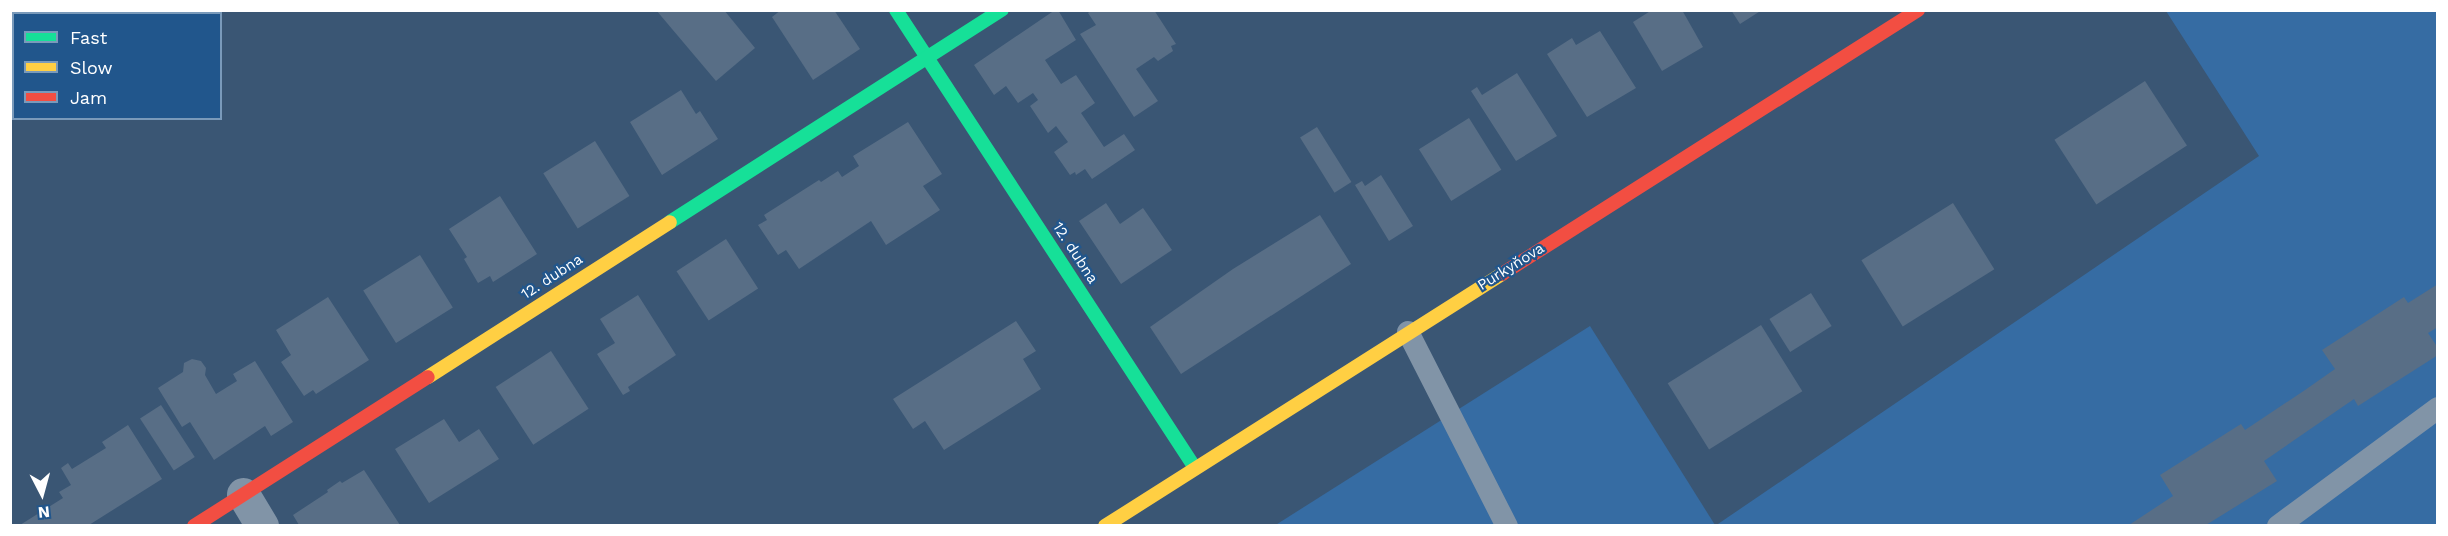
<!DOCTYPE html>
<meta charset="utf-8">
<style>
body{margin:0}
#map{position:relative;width:2448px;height:536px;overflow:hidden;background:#3a5674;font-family:"Work Sans",sans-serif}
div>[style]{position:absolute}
.green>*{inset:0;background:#366ca3}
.building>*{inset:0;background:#586e86;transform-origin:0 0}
.lane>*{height:22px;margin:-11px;padding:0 11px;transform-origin:11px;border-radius:11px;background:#8194a7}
.street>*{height:33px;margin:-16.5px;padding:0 16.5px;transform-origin:16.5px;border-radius:16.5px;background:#8194a7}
.fast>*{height:14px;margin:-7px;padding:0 7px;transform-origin:7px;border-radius:7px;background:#16e098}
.slow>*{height:14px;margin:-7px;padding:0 7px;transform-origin:7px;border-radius:7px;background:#ffcf43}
.jam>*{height:14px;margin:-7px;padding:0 7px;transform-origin:7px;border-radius:7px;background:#f24e42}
span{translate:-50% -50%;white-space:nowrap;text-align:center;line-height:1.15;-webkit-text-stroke:4.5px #21568c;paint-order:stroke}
.street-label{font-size:15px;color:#fff}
.frame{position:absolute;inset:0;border:12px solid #fff;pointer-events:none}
.legend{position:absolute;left:12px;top:12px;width:210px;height:108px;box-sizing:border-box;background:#21568c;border:2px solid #7a9aba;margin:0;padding:8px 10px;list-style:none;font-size:18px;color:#fff}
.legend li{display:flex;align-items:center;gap:12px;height:30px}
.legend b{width:30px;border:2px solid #7a9aba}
.north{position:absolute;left:12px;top:464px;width:60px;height:60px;-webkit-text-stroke:4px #21568c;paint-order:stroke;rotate:174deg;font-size:16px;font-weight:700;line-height:24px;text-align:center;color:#fff}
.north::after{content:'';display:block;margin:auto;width:21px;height:27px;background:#fff;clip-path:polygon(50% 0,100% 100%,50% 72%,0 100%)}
</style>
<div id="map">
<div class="green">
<div style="clip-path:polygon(2166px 11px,2437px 11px,2437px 525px,1715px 526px,2259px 156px)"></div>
<div style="clip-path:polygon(1590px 326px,1715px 525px,1274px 526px)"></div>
</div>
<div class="building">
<div style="clip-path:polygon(656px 10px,724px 10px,755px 48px,716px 81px)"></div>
<div style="clip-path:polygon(781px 10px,834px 10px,860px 49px,813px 80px,772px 17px)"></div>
<div style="clip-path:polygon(1055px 10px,1058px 10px,1076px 40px,1045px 60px,1061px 84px,1076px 75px,1095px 103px,1081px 113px,1104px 147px,1124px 134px,1135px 150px,1092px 179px,1085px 169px,1076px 175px,1075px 172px,1070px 175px,1054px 152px,1068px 142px,1056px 126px,1048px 133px,1030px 106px,1038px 100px,1033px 93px,1018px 103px,1006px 86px,994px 95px,974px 65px)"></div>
<div style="clip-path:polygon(1091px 10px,1154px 10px,1176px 44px,1171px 46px,1173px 51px,1158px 61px,1154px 57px,1136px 69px,1158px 101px,1134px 117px,1080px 34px,1096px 25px,1088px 13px)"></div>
<div style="clip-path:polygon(1652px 10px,1682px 10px,1703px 47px,1662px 71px,1633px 22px)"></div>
<div style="clip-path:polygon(1731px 10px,1762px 10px,1740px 24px)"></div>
<div style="clip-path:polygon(1600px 31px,1636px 88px,1587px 117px,1547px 54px,1572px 38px,1576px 45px)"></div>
<div style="clip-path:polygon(1517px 73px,1557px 136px,1516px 161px,1471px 91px,1477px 87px,1482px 95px)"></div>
<div style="left:2145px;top:81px;width:77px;height:108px;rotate:57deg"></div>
<div style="clip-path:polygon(681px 90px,696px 114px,700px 111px,718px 139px,662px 175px,630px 122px)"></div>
<div style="left:1469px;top:118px;width:61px;height:59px;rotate:58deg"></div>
<div style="clip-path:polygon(908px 122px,942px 174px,923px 186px,940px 210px,886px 245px,871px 221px,799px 269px,786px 250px,778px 255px,758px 225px,767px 220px,764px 215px,819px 180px,821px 182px,838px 171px,842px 177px,859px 166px,853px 156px)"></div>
<div style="left:1317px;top:127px;width:65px;height:20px;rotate:58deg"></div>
<div style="left:595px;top:141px;width:65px;height:61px;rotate:58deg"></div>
<div style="clip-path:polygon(1381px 175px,1413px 226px,1389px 241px,1355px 185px,1362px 181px,1365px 186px)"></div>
<div style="clip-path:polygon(500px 196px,537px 254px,493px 282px,490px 276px,478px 283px,464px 259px,467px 257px,449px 229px)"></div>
<div style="clip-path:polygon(1106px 203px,1120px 224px,1143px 208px,1172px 250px,1121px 284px,1079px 221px)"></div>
<div style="left:1953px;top:203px;width:78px;height:108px;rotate:58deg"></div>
<div style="clip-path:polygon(1320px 215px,1351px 264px,1181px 374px,1150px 327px,1233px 269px)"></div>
<div style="left:726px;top:239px;width:59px;height:59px;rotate:57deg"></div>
<div style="left:420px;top:255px;width:62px;height:67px;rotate:58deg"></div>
<div style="clip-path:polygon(2438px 284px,2438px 327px,2428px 333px,2438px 348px,2438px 355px,2358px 406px,2354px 399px,2264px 461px,2277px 481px,2206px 525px,2129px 525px,2173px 496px,2160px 475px,2241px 424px,2245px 430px,2305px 390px,2335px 369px,2322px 350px,2404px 297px,2408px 303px)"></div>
<div style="left:1811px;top:293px;width:39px;height:49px;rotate:58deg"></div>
<div style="clip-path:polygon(638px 295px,676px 355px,628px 387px,630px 391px,623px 395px,597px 354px,615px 343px,600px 319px)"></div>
<div style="clip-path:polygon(328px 297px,369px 360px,316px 394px,313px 390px,304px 396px,281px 362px,291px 355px,276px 330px)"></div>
<div style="clip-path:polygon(1016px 321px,1036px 351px,1023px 359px,1041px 389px,944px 450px,925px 421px,913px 429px,893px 399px)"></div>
<div style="left:1761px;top:325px;width:78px;height:110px;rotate:58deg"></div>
<div style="left:551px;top:351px;width:69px;height:66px;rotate:57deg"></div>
<div style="clip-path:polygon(192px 359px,201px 361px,206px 368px,205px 375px,216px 394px,237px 381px,233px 374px,255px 361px,293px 422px,271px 436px,265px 426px,214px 460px,190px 422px,182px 427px,158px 388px,183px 372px,184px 363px)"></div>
<div style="left:161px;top:405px;width:62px;height:25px;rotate:57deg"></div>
<div style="clip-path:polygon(444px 419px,459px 442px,479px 429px,499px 459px,429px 503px,395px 449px)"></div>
<div style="clip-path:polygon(128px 425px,162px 479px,89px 525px,20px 525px,63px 498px,59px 492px,71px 485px,61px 468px,68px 463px,72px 469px,106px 448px,102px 442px)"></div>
<div style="clip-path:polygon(364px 470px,400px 525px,299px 525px,293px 515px,328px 492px,327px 490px,340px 481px,342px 483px)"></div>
</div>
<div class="lane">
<div style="left:1408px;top:332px;width:218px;rotate:63deg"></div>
<div style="left:2278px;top:526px;width:199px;rotate:-36.4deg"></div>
</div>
<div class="street">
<div style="left:243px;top:494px;width:37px;rotate:59deg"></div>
</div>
<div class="fast">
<div style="left:896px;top:10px;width:547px;rotate:56.86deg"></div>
<div style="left:670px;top:222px;width:394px;rotate:-32.6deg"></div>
</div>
<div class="slow">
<div style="left:428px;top:377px;width:287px;rotate:-32.6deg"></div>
<div style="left:1105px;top:526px;width:470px;rotate:-32.4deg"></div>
</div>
<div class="jam">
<div style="left:1502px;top:274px;width:493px;rotate:-32.4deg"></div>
<div style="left:194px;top:526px;width:277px;rotate:-32.5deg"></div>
</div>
<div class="street-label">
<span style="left:1075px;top:253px;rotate:57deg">12. dubna</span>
<span style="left:1511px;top:267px;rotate:-32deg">Purkyňova</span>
<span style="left:552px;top:277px;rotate:-33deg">12. dubna</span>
</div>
<div class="frame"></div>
<ul class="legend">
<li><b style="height:8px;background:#16e098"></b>Fast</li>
<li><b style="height:8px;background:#ffcf43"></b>Slow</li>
<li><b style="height:8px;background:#f24e42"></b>Jam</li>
</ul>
<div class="north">N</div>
</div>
